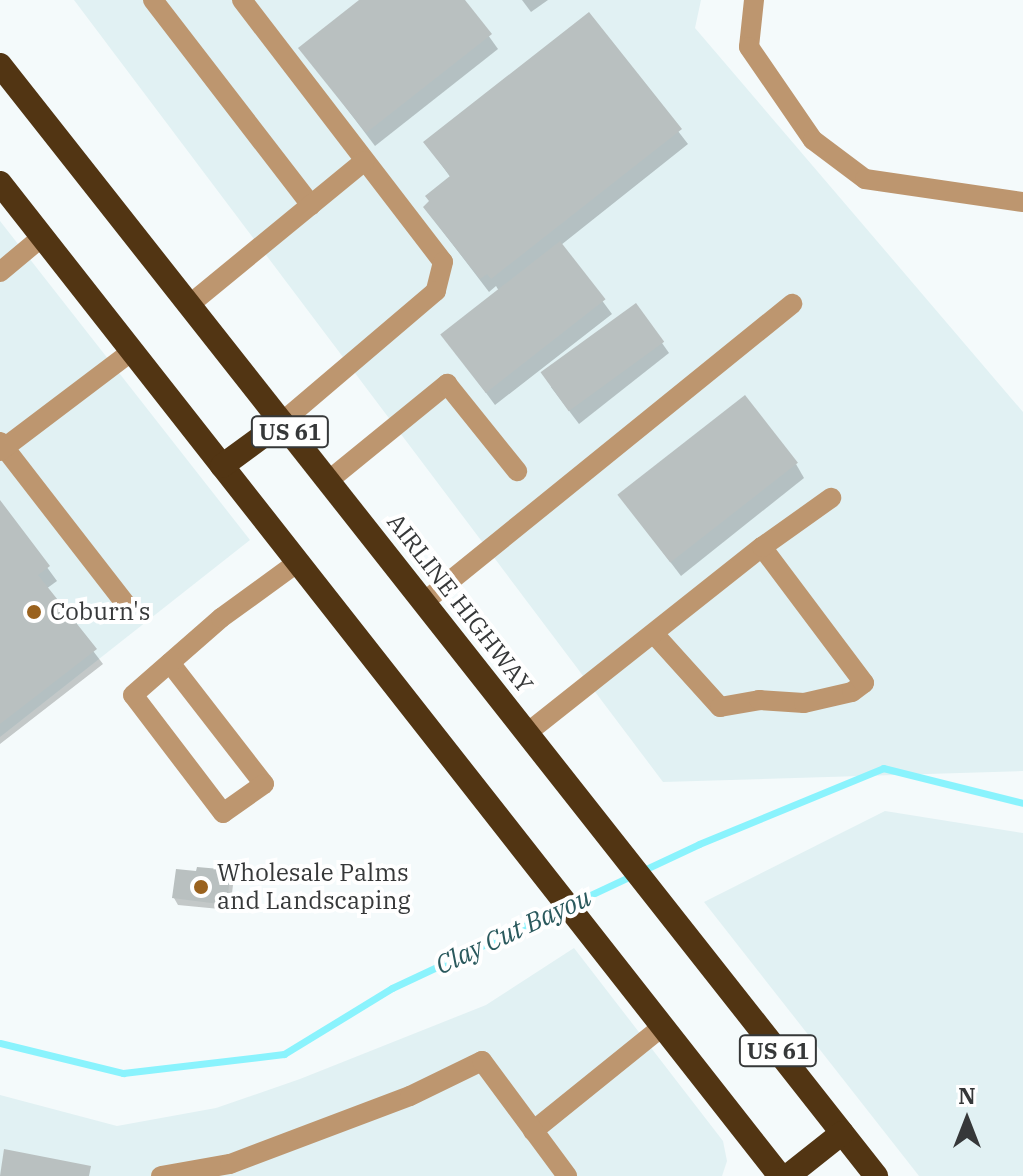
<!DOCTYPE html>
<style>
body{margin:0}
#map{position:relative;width:1023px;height:1176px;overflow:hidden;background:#f4fafb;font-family:"IBM Plex Serif",serif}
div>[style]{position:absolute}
.built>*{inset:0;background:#e1f1f3}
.shadow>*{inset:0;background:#0003}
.stream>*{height:7px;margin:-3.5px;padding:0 3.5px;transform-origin:3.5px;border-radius:3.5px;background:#8af3fd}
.building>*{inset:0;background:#b9c0c0;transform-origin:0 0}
.minor>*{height:20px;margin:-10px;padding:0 10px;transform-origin:10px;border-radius:10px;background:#bd966f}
.highway>*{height:24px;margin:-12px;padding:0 12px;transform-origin:12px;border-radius:12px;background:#523513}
.dots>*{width:22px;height:22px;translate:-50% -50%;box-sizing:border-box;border:4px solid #fff;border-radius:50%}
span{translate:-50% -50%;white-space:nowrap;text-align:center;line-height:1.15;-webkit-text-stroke:8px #fff;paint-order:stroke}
.shield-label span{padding:2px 6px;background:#fff;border:2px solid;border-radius:6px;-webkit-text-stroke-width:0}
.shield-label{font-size:22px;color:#363839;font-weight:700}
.street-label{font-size:24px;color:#363839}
.poi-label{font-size:24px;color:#363839}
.left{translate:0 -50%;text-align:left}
.water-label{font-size:26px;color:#2a595d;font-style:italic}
.north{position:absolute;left:927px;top:1080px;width:80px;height:80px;-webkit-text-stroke:6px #fff;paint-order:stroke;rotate:0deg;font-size:22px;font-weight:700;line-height:32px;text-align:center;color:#363839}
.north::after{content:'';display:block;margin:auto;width:28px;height:36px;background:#363839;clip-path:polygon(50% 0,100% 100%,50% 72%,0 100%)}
</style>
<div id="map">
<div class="built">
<div style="clip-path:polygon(74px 0,701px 0,695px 28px,1023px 412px,1023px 771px,663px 782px)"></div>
<div style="clip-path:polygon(0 221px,250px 540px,0 737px)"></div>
<div style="clip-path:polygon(885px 811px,1023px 833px,1023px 1176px,919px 1176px,704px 902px)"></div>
<div style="clip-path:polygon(574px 948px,723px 1141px,727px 1161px,722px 1176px,0 1176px,0 1095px,117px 1126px,216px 1108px,300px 1079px,486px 1005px)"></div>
</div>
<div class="shadow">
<div style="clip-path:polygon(362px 0,463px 0,498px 49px,375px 146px,301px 48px)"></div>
<div style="clip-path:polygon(522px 0,548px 0,531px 12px)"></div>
<div style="clip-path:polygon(588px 15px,688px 144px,561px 245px,612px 314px,495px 405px,443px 335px,499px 291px,496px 286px,489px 292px,425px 208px,451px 178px,426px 143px)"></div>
<div style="clip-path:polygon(636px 306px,669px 353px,579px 424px,551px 387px)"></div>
<div style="clip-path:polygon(796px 464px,804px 478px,681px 576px,620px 496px)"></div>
<div style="clip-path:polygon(0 503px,57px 581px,46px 589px,103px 664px,0 744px)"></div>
<div style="clip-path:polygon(177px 871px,219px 871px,222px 877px,229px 878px,233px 885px,230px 910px,178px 905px,174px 898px)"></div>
</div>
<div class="stream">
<div style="left:0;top:1043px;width:127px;rotate:13.7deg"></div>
<div style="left:123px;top:1073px;width:162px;rotate:-6.7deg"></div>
<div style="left:284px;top:1054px;width:127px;rotate:-31.4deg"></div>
<div style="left:392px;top:988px;width:339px;rotate:-25.1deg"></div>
<div style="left:699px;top:844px;width:199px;rotate:-22.4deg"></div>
<div style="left:883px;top:768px;width:144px;rotate:14deg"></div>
</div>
<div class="building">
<div style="clip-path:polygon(359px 0,465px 0,492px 34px,366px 133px,298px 48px)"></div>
<div style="clip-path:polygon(589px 12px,682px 129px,491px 279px,487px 274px,480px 279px,423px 207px,429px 201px,425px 196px,450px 176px,423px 142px)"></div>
<div style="left:560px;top:241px;width:74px;height:152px;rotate:52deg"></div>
<div style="left:636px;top:303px;width:48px;height:118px;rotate:54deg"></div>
<div style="left:745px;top:395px;width:86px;height:162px;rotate:52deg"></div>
<div style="clip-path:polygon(0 500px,50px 566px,38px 575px,97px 649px,0 724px)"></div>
<div style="clip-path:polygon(197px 867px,220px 869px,219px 875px,230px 876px,227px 905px,172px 898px,176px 869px,196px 871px)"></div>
<div style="clip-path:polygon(4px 1149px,91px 1166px,89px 1176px,0 1176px)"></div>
</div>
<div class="minor">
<div style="left:153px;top:0;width:259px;rotate:52.4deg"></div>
<div style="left:242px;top:0;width:330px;rotate:52.5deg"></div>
<div style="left:443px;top:262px;width:30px;rotate:104deg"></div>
<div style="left:436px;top:291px;width:202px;rotate:139.6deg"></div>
<div style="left:754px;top:0;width:47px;rotate:96.1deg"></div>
<div style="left:749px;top:47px;width:113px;rotate:55.5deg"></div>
<div style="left:813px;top:140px;width:65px;rotate:36.9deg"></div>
<div style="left:865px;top:179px;width:160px;rotate:8.3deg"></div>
<div style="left:0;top:272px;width:55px;rotate:-39.8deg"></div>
<div style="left:189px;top:305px;width:227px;rotate:-39.4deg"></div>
<div style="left:0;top:442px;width:204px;rotate:52.2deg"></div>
<div style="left:0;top:451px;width:166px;rotate:-37.1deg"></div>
<div style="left:328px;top:481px;width:154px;rotate:-39.2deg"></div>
<div style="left:447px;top:384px;width:112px;rotate:51.2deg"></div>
<div style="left:424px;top:602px;width:474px;rotate:-39deg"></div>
<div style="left:655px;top:635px;width:97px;rotate:47.9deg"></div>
<div style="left:720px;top:707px;width:40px;rotate:-10deg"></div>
<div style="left:759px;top:700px;width:45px;rotate:3.8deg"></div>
<div style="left:804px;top:703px;width:49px;rotate:-12.9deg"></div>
<div style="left:852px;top:692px;width:15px;rotate:-37deg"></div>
<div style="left:864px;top:683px;width:170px;rotate:-126.9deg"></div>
<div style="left:170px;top:663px;width:153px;rotate:52.2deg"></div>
<div style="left:264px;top:784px;width:50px;rotate:144.7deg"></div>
<div style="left:223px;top:813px;width:148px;rotate:-127.3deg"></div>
<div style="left:133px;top:695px;width:117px;rotate:-41.2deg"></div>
<div style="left:221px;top:618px;width:95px;rotate:-36deg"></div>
<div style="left:527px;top:733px;width:300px;rotate:-38.4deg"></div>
<div style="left:762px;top:547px;width:85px;rotate:-35.4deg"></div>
<div style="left:533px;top:1131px;width:166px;rotate:-38.9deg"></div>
<div style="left:161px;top:1176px;width:70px;rotate:-9.9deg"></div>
<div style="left:230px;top:1164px;width:192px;rotate:-20.7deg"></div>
<div style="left:410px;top:1096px;width:80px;rotate:-25.9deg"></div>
<div style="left:482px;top:1061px;width:143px;rotate:53.5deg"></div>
</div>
<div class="highway">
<div style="left:0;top:65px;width:1415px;rotate:51.74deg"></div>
<div style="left:0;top:183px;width:1263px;rotate:51.85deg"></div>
<div style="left:222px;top:466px;width:74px;rotate:-36.3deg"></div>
<div style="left:788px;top:1176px;width:69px;rotate:-38.5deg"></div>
</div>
<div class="dots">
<div style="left:34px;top:612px;background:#9a621e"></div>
<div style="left:201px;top:887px;background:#9a621e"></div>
</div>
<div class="shield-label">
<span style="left:290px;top:432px">US 61</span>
<span style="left:778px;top:1051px">US 61</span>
</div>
<div class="street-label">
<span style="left:460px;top:603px;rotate:52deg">AIRLINE HIGHWAY</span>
</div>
<div class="poi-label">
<span class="left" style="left:50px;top:612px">Coburn's</span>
<span class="left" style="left:217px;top:887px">Wholesale Palms<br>and Landscaping</span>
</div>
<div class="water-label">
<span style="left:513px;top:931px;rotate:-25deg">Clay Cut Bayou</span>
</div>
<div class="north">N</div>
</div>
